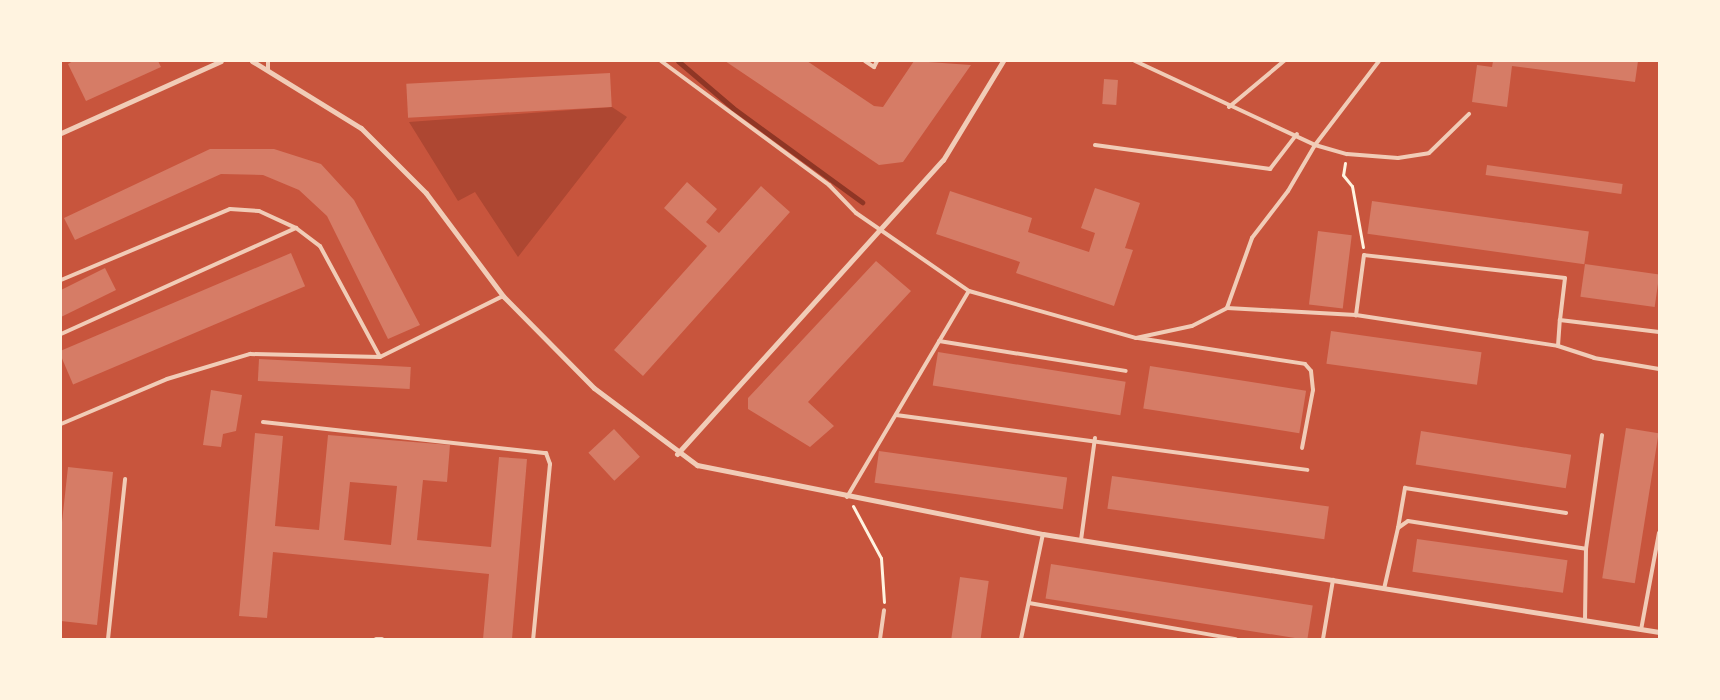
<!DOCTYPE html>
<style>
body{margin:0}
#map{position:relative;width:1720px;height:700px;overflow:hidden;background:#c8553d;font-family:"PT Sans Narrow",sans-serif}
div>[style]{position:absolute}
.green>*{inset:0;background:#ae4732}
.stream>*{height:5px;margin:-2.5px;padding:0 2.5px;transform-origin:2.5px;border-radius:2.5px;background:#8f3625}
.building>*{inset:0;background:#d67c66;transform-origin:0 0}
.path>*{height:3px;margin:-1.5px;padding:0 1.5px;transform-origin:1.5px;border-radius:1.5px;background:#fff3e0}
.service>*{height:4px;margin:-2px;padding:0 2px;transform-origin:2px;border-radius:2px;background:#f1ccb7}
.minor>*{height:5px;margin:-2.5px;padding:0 2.5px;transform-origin:2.5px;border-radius:2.5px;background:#f1ccb7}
span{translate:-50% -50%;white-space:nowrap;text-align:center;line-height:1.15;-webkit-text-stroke:5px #fff3e0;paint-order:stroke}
.frame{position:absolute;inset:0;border:62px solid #fff3e0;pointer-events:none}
</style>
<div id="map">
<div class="green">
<div style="clip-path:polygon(612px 107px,627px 117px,518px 257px,475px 192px,458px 201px,409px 122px)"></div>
</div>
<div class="stream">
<div style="left:678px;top:61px;width:72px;rotate:40.5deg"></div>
<div style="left:733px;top:108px;width:160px;rotate:36.1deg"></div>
</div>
<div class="building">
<div style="clip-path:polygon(73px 61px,158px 61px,161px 67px,86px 101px,68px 64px)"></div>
<div style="clip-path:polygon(725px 61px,807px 61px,874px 106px,883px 107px,914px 61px,971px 65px,903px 162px,879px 165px)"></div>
<div style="clip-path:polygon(1493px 61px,1638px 61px,1635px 82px,1512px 66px,1507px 107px,1472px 102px,1477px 65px,1492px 67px)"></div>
<div style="left:610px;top:73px;width:34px;height:204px;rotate:87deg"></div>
<div style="left:1104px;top:79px;width:14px;height:25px;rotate:4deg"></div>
<div style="clip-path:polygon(210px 149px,274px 149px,321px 164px,354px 200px,420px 325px,388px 339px,327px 216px,299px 190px,263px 175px,221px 174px,75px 240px,64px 218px)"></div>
<div style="left:1487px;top:165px;width:137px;height:10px;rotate:8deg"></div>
<div style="clip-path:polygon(687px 182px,717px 209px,706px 222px,719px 233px,761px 186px,790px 212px,643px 376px,614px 350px,707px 246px,664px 208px)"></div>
<div style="clip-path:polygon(1095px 188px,1140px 203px,1125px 248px,1133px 250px,1114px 306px,1016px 273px,1020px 262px,936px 234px,950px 191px,1032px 218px,1028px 232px,1089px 252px,1095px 233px,1081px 228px)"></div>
<div style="left:1372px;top:201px;width:219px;height:33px;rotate:8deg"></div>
<div style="left:1318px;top:231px;width:34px;height:74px;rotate:7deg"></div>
<div style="left:291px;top:253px;width:36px;height:252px;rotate:67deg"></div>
<div style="clip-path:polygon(876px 261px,911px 291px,808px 402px,834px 426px,810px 447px,748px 409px,748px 398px)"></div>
<div style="left:1585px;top:264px;width:75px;height:33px;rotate:8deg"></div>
<div style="clip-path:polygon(105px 268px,116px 290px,61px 317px,61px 290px)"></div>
<div style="left:1331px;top:331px;width:152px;height:33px;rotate:8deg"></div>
<div style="left:938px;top:352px;width:190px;height:34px;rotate:9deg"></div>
<div style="left:259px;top:359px;width:152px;height:22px;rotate:3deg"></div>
<div style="left:1150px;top:366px;width:158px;height:43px;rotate:9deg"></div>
<div style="clip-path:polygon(211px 390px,242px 395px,236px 431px,223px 434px,221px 447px,203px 445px)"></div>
<div style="left:1626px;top:428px;width:33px;height:152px;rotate:9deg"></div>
<div style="left:614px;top:429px;width:38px;height:35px;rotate:47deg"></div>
<div style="left:1421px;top:431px;width:152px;height:34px;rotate:9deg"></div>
<div style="clip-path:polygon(evenodd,255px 433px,283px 436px,275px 526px,319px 530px,328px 435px,450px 445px,447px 482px,423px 480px,417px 540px,491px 547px,499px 457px,527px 459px,512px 639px,483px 639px,489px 574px,273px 552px,267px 618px,239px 616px,255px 433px,350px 482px,397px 486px,391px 545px,344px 540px,350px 482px)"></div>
<div style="left:879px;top:451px;width:190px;height:32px;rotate:8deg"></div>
<div style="clip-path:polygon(68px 467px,113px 472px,97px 625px,61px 621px,61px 531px)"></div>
<div style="left:1112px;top:476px;width:219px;height:33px;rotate:8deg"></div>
<div style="left:1417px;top:539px;width:152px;height:33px;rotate:8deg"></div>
<div style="left:1051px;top:564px;width:265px;height:35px;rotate:9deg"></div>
<div style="left:960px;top:577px;width:29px;height:63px;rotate:8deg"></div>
</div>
<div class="path">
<div style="left:1345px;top:163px;width:12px;rotate:99deg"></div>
<div style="left:1343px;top:175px;width:14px;rotate:51deg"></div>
<div style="left:1352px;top:186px;width:62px;rotate:79.8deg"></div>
<div style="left:853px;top:506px;width:59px;rotate:61.7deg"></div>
<div style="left:881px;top:558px;width:44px;rotate:86.1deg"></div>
</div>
<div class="service">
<div style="left:268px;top:61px;width:9px;rotate:90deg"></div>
<div style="left:661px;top:61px;width:209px;rotate:36.4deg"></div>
<div style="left:829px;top:185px;width:39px;rotate:46deg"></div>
<div style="left:856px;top:213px;width:137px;rotate:34.6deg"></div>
<div style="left:969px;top:291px;width:173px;rotate:15.7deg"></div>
<div style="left:1136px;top:338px;width:57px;rotate:-12.1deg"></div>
<div style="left:1192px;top:326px;width:39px;rotate:-27deg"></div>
<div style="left:865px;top:61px;width:11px;rotate:34deg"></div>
<div style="left:874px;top:67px;width:7px;rotate:-63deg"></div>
<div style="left:1135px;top:61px;width:199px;rotate:25deg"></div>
<div style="left:1315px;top:145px;width:53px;rotate:120.4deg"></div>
<div style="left:1288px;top:191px;width:59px;rotate:127.5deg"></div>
<div style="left:1252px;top:238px;width:74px;rotate:109.7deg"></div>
<div style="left:1227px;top:308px;width:129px;rotate:3.1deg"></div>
<div style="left:1379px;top:61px;width:106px;rotate:127.3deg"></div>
<div style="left:1315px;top:145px;width:33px;rotate:16deg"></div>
<div style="left:1347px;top:154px;width:51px;rotate:4.5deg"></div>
<div style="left:1398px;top:158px;width:31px;rotate:-9deg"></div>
<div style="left:1429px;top:153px;width:56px;rotate:-44.3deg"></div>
<div style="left:1229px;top:107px;width:72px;rotate:-39.9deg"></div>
<div style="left:1095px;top:145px;width:177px;rotate:7.8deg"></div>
<div style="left:1270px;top:169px;width:44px;rotate:-52.4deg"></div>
<div style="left:61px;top:280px;width:183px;rotate:-22.8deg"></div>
<div style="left:230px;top:209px;width:29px;rotate:4deg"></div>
<div style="left:259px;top:211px;width:41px;rotate:24.7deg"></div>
<div style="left:296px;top:228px;width:30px;rotate:37deg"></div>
<div style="left:320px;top:246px;width:126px;rotate:61.6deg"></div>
<div style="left:380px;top:357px;width:137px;rotate:-26.4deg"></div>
<div style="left:1659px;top:332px;width:100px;rotate:-173.1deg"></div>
<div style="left:1560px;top:320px;width:42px;rotate:-83.2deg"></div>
<div style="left:1565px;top:278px;width:202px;rotate:-173.5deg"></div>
<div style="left:1364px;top:255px;width:61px;rotate:97.6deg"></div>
<div style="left:1356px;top:315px;width:204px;rotate:8.7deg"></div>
<div style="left:1558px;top:346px;width:38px;rotate:18deg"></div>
<div style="left:1594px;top:358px;width:66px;rotate:9.6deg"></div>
<div style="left:61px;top:334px;width:258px;rotate:-24.3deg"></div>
<div style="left:1138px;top:338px;width:169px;rotate:8.8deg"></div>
<div style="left:1305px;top:364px;width:9px;rotate:49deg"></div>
<div style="left:1311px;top:371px;width:19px;rotate:84deg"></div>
<div style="left:1313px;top:390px;width:59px;rotate:100.7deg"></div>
<div style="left:939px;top:341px;width:189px;rotate:9.1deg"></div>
<div style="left:1558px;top:346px;width:26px;rotate:-86deg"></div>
<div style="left:896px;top:415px;width:415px;rotate:7.6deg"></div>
<div style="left:263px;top:422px;width:285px;rotate:6.3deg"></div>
<div style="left:546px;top:453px;width:12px;rotate:70deg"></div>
<div style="left:550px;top:464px;width:176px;rotate:95.5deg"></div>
<div style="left:61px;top:424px;width:115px;rotate:-23deg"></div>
<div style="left:167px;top:379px;width:87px;rotate:-16.8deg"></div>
<div style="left:250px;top:354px;width:130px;rotate:1.3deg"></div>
<div style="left:847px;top:497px;width:239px;rotate:-59.4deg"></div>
<div style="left:1398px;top:528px;width:41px;rotate:-80.1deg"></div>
<div style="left:1405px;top:488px;width:163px;rotate:8.8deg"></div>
<div style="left:1081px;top:540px;width:103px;rotate:-82.2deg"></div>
<div style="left:1586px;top:549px;width:115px;rotate:-82deg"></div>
<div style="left:1384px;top:589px;width:63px;rotate:-77.1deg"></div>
<div style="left:1398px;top:528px;width:12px;rotate:-35deg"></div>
<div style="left:1408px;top:521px;width:180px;rotate:8.9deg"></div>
<div style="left:1586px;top:549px;width:72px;rotate:90.8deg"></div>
<div style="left:1029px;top:603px;width:210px;rotate:9.9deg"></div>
<div style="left:1641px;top:630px;width:99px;rotate:-79.5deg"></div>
<div style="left:108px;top:639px;width:161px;rotate:-83.9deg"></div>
<div style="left:376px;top:639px;width:6px"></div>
<div style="left:880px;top:639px;width:29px;rotate:-82deg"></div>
<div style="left:1021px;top:639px;width:107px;rotate:-78.2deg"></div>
<div style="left:1323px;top:639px;width:60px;rotate:-80.4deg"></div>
</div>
<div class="minor">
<div style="left:252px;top:61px;width:128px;rotate:31.6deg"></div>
<div style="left:361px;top:128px;width:92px;rotate:45deg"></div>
<div style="left:426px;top:193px;width:129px;rotate:53.2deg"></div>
<div style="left:503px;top:296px;width:129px;rotate:45.3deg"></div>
<div style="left:594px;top:388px;width:129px;rotate:36.8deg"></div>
<div style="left:697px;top:465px;width:353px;rotate:11.3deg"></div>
<div style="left:1043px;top:534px;width:624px;rotate:9.04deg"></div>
<div style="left:61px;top:133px;width:175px;rotate:-24.2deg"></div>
<div style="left:677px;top:454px;width:396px;rotate:-47.9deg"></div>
<div style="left:943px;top:160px;width:116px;rotate:-58.8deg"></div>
</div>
<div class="frame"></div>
</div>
